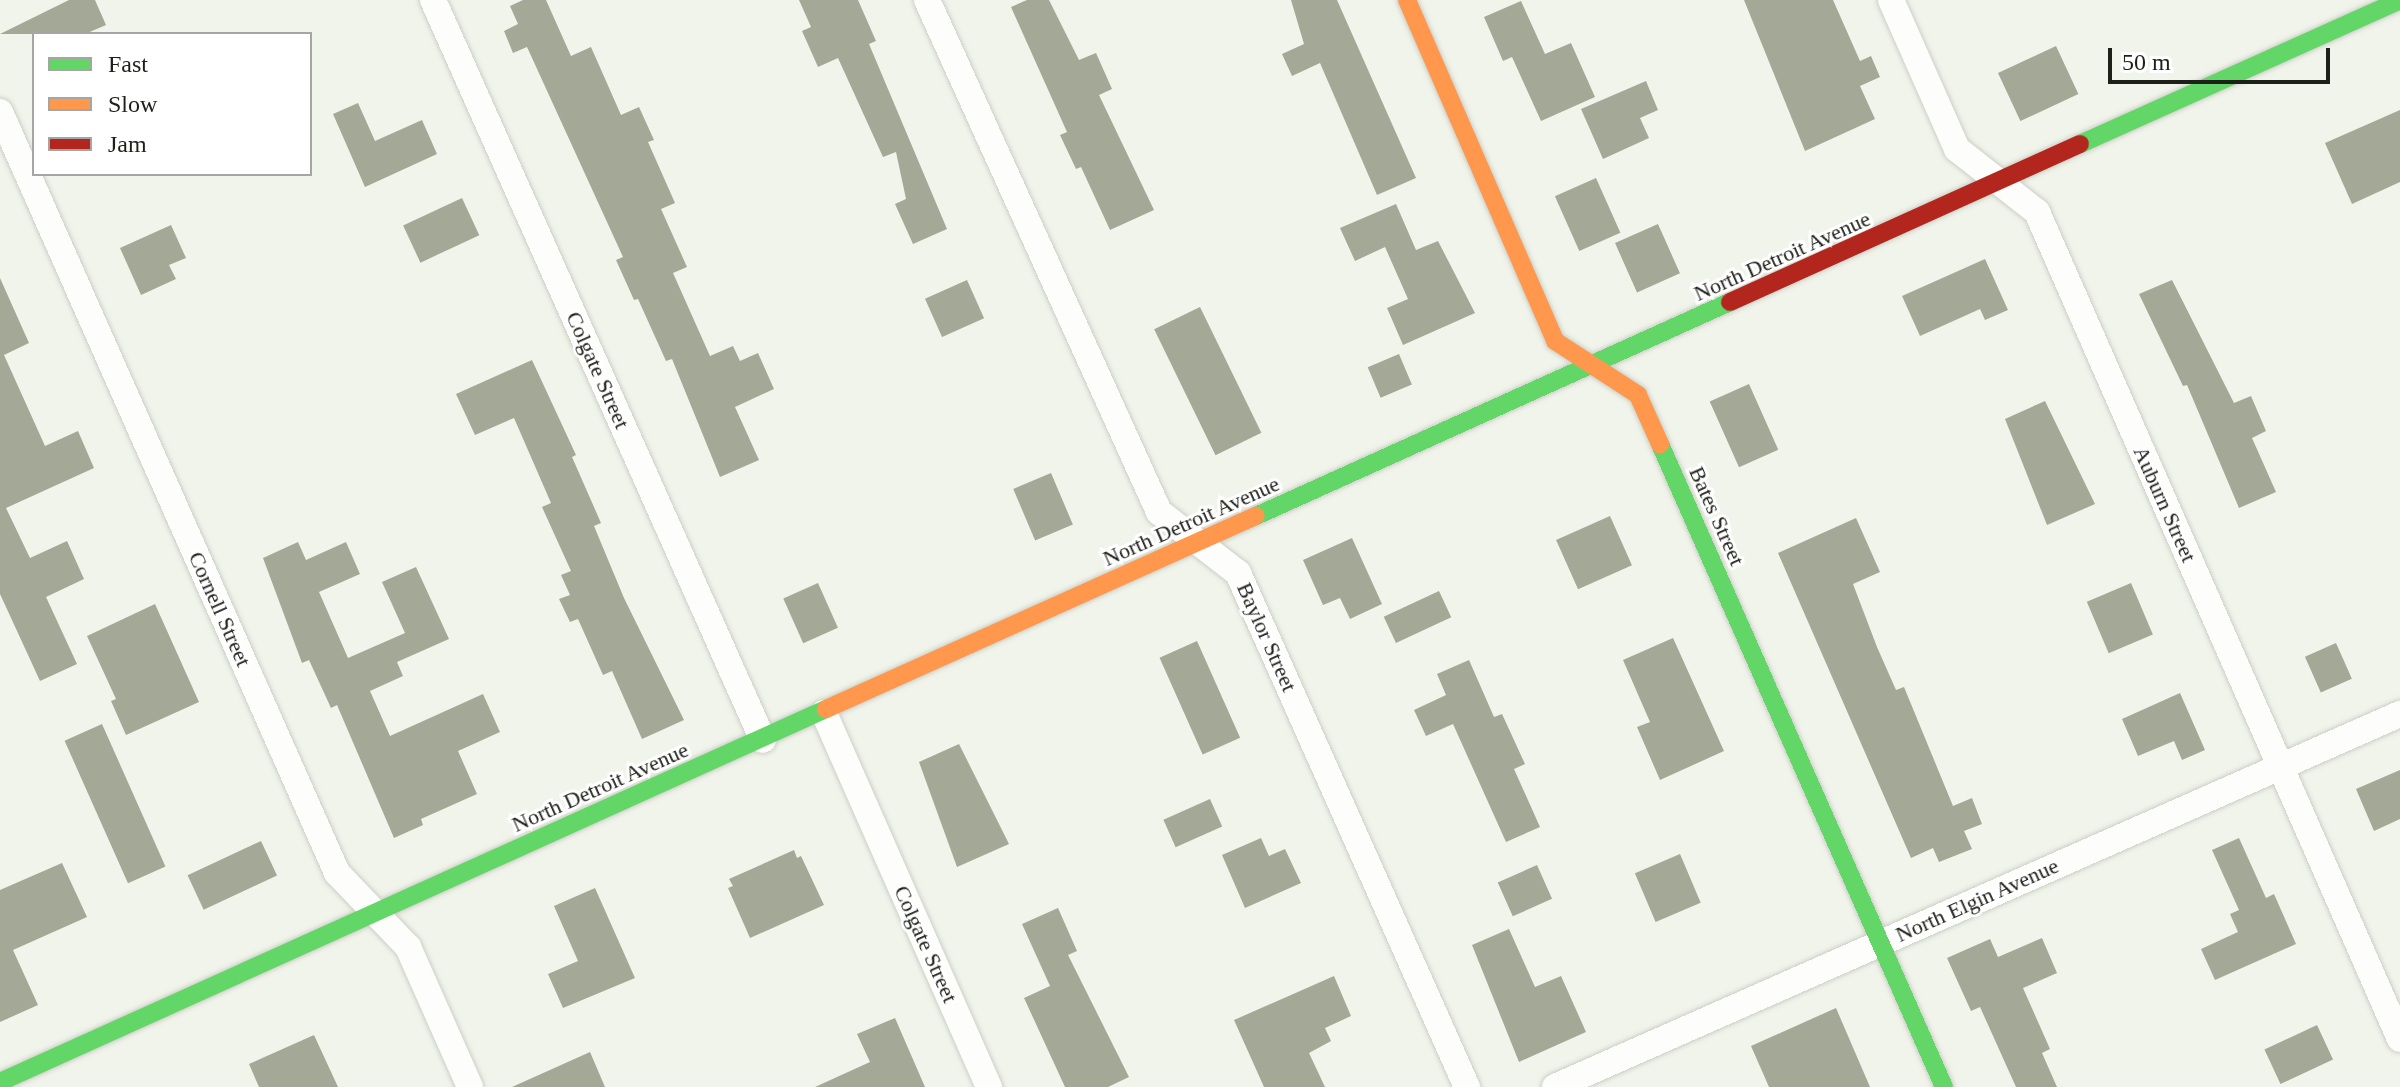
<!DOCTYPE html>
<style>
body{margin:0}
#map{position:relative;width:2400px;height:1087px;overflow:hidden;background:#f1f4ea;font-family:"Times New Roman",serif}
div>[style]{position:absolute}
.building>*{inset:0;background:#a3a996;transform-origin:0 0}
.roads{filter:drop-shadow(0 0 2px #cccfc7) drop-shadow(0 0 2px #cccfc7)}
.street>*{height:26px;margin:-13px;padding:0 13px;transform-origin:13px;border-radius:13px;background:#fdfdfc}
.fast>*{height:18px;margin:-9px;padding:0 9px;transform-origin:9px;border-radius:9px;background:#63d668}
.slow>*{height:18px;margin:-9px;padding:0 9px;transform-origin:9px;border-radius:9px;background:#ff974d}
.jam>*{height:18px;margin:-9px;padding:0 9px;transform-origin:9px;border-radius:9px;background:#b3261e}
span{translate:-50% -50%;white-space:nowrap;text-align:center;line-height:1.15;-webkit-text-stroke:6px #fff;paint-order:stroke}
.street-label{font-size:22px;color:#1d2019}
.legend{position:absolute;left:32px;top:32px;width:280px;height:144px;box-sizing:border-box;background:#fff;border:2px solid #a5a6a3;margin:0;padding:10px 14px;list-style:none;font-size:24px;color:#1d2019}
.legend li{display:flex;align-items:center;gap:16px;height:40px}
.legend b{width:40px;border:2px solid #a5a6a3}
.scale{position:absolute;left:2108px;top:48px;width:222px;height:36px;box-sizing:border-box;border:4px solid #1d2019;border-top:0;padding-left:10px;font-size:24px;line-height:28px;white-space:nowrap;color:#1d2019;-webkit-text-stroke:6px #fff;paint-order:stroke}
</style>
<div id="map">
<div class="building">
<div style="clip-path:polygon(69px 0,95px 0,106px 25px,85px 34px,0 34px)"></div>
<div style="clip-path:polygon(523px 0,546px 0,571px 56px,591px 47px,621px 115px,639px 107px,654px 140px,648px 142px,675px 203px,661px 209px,687px 267px,673px 273px,710px 356px,733px 346px,740px 361px,758px 353px,774px 389px,735px 407px,759px 460px,720px 477px,672px 359px,666px 361px,638px 299px,634px 300px,616px 260px,623px 257px,527px 47px,513px 53px,504px 31px,518px 24px,510px 6px)"></div>
<div style="clip-path:polygon(799px 0,858px 0,876px 41px,869px 44px,947px 229px,913px 244px,895px 204px,906px 199px,896px 152px,883px 157px,838px 58px,818px 67px,802px 31px,811px 27px)"></div>
<div style="clip-path:polygon(1027px 0,1049px 0,1079px 60px,1096px 53px,1112px 89px,1099px 95px,1154px 210px,1110px 230px,1081px 167px,1076px 169px,1060px 135px,1067px 132px,1011px 7px)"></div>
<div style="clip-path:polygon(1291px 0,1337px 0,1416px 178px,1377px 195px,1320px 63px,1292px 76px,1282px 54px,1304px 44px)"></div>
<div style="clip-path:polygon(1744px 0,1833px 0,1860px 61px,1871px 56px,1880px 77px,1860px 86px,1875px 119px,1805px 151px)"></div>
<div style="clip-path:polygon(1521px 1px,1545px 54px,1571px 43px,1595px 97px,1541px 121px,1512px 57px,1503px 61px,1484px 17px)"></div>
<div style="left:2056px;top:46px;width:53px;height:64px;rotate:65deg"></div>
<div style="clip-path:polygon(1646px 81px,1658px 110px,1640px 118px,1649px 138px,1603px 159px,1581px 109px)"></div>
<div style="clip-path:polygon(358px 103px,375px 141px,422px 120px,437px 154px,365px 187px,333px 114px)"></div>
<div style="clip-path:polygon(2400px 110px,2400px 182px,2352px 204px,2325px 143px)"></div>
<div style="left:1596px;top:178px;width:60px;height:45px;rotate:66deg"></div>
<div style="left:462px;top:198px;width:41px;height:65px;rotate:65deg"></div>
<div style="clip-path:polygon(1396px 204px,1416px 250px,1438px 241px,1475px 313px,1403px 345px,1387px 308px,1408px 299px,1385px 247px,1355px 261px,1340px 228px)"></div>
<div style="left:1658px;top:224px;width:54px;height:47px;rotate:66deg"></div>
<div style="clip-path:polygon(171px 225px,186px 258px,169px 265px,176px 279px,141px 295px,120px 248px)"></div>
<div style="clip-path:polygon(1985px 259px,2008px 310px,1985px 320px,1980px 309px,1920px 336px,1902px 296px)"></div>
<div style="clip-path:polygon(0 278px,29px 343px,4px 355px,45px 446px,78px 431px,94px 468px,6px 508px,30px 558px,67px 541px,84px 579px,46px 597px,77px 664px,40px 681px,0 594px)"></div>
<div style="left:967px;top:280px;width:42px;height:46px;rotate:66deg"></div>
<div style="clip-path:polygon(2172px 280px,2234px 403px,2251px 396px,2266px 431px,2252px 438px,2276px 492px,2239px 508px,2187px 385px,2183px 386px,2139px 294px)"></div>
<div style="left:1200px;top:307px;width:140px;height:51px;rotate:64deg"></div>
<div style="left:1399px;top:354px;width:33px;height:34px;rotate:67deg"></div>
<div style="clip-path:polygon(532px 360px,576px 455px,572px 457px,601px 523px,594px 526px,624px 598px,684px 720px,642px 739px,612px 671px,603px 675px,578px 619px,570px 622px,559px 599px,570px 595px,561px 575px,571px 571px,542px 507px,551px 503px,514px 418px,475px 435px,456px 394px)"></div>
<div style="left:1749px;top:384px;width:72px;height:43px;rotate:66deg"></div>
<div style="clip-path:polygon(2045px 401px,2095px 504px,2047px 525px,2005px 419px)"></div>
<div style="left:1051px;top:473px;width:56px;height:41px;rotate:67deg"></div>
<div style="left:1610px;top:516px;width:54px;height:59px;rotate:66deg"></div>
<div style="clip-path:polygon(1856px 518px,1880px 572px,1853px 584px,1877px 647px,1896px 690px,1904px 687px,1953px 806px,1972px 798px,1982px 824px,1964px 831px,1972px 849px,1939px 862px,1933px 848px,1911px 858px,1778px 553px)"></div>
<div style="clip-path:polygon(1352px 538px,1382px 604px,1350px 619px,1340px 598px,1323px 605px,1303px 560px)"></div>
<div style="clip-path:polygon(298px 542px,306px 560px,346px 542px,360px 574px,319px 592px,348px 658px,405px 633px,382px 582px,416px 567px,449px 639px,397px 662px,403px 676px,370px 691px,390px 736px,483px 694px,500px 732px,458px 751px,477px 794px,421px 819px,423px 825px,394px 838px,337px 705px,331px 708px,309px 660px,302px 663px,263px 558px)"></div>
<div style="left:818px;top:583px;width:49px;height:38px;rotate:66deg"></div>
<div style="left:2131px;top:583px;width:56px;height:48px;rotate:67deg"></div>
<div style="left:1439px;top:591px;width:29px;height:61px;rotate:65deg"></div>
<div style="clip-path:polygon(155px 604px,199px 702px,126px 735px,111px 701px,116px 699px,87px 636px)"></div>
<div style="clip-path:polygon(1673px 638px,1724px 751px,1660px 780px,1637px 727px,1650px 722px,1623px 660px)"></div>
<div style="left:1197px;top:641px;width:106px;height:41px;rotate:66deg"></div>
<div style="left:2336px;top:643px;width:39px;height:34px;rotate:66deg"></div>
<div style="clip-path:polygon(1469px 660px,1494px 717px,1502px 714px,1525px 764px,1514px 769px,1540px 827px,1506px 842px,1453px 724px,1426px 736px,1414px 710px,1446px 695px,1437px 674px)"></div>
<div style="clip-path:polygon(2180px 693px,2205px 750px,2182px 760px,2174px 741px,2138px 756px,2122px 719px)"></div>
<div style="left:102px;top:724px;width:156px;height:41px;rotate:66deg"></div>
<div style="clip-path:polygon(959px 744px,1009px 844px,957px 867px,919px 762px)"></div>
<div style="clip-path:polygon(2400px 770px,2400px 819px,2374px 831px,2356px 789px)"></div>
<div style="left:1210px;top:799px;width:30px;height:51px;rotate:66deg"></div>
<div style="clip-path:polygon(1261px 838px,1269px 856px,1285px 849px,1301px 883px,1245px 908px,1222px 855px)"></div>
<div style="clip-path:polygon(2239px 838px,2266px 898px,2274px 894px,2296px 944px,2215px 980px,2201px 949px,2238px 932px,2230px 914px,2239px 910px,2212px 850px)"></div>
<div style="left:261px;top:841px;width:38px;height:81px;rotate:65deg"></div>
<div style="clip-path:polygon(794px 850px,797px 858px,801px 856px,824px 905px,750px 938px,728px 888px,733px 886px,729px 879px)"></div>
<div style="left:1680px;top:854px;width:53px;height:49px;rotate:67deg"></div>
<div style="clip-path:polygon(62px 863px,87px 917px,13px 950px,38px 1005px,0 1022px,0 890px)"></div>
<div style="left:1537px;top:865px;width:37px;height:43px;rotate:66deg"></div>
<div style="clip-path:polygon(595px 888px,635px 978px,563px 1008px,548px 974px,578px 961px,554px 906px)"></div>
<div style="clip-path:polygon(1058px 908px,1077px 951px,1068px 955px,1129px 1077px,1108px 1087px,1065px 1087px,1024px 998px,1050px 986px,1022px 924px)"></div>
<div style="clip-path:polygon(1509px 929px,1535px 987px,1561px 976px,1586px 1032px,1519px 1062px,1472px 945px)"></div>
<div style="clip-path:polygon(2042px 938px,2057px 973px,2023px 988px,2050px 1049px,2042px 1053px,2057px 1087px,2016px 1087px,1980px 1007px,1971px 1011px,1947px 958px,1990px 939px,1998px 957px)"></div>
<div style="clip-path:polygon(1334px 976px,1351px 1016px,1325px 1028px,1331px 1041px,1309px 1053px,1325px 1087px,1264px 1087px,1234px 1020px)"></div>
<div style="clip-path:polygon(1836px 1008px,1870px 1087px,1769px 1087px,1751px 1046px)"></div>
<div style="clip-path:polygon(895px 1018px,925px 1087px,815px 1087px,870px 1062px,857px 1034px)"></div>
<div style="left:2317px;top:1025px;width:38px;height:58px;rotate:65deg"></div>
<div style="clip-path:polygon(314px 1035px,338px 1087px,259px 1087px,249px 1064px)"></div>
<div style="clip-path:polygon(590px 1052px,605px 1087px,512px 1087px)"></div>
</div>
<div class="roads">
<div class="street">
<div style="left:433px;top:0;width:810px;rotate:65.97deg"></div>
<div style="left:927px;top:0;width:562px;rotate:65.62deg"></div>
<div style="left:1159px;top:512px;width:100px;rotate:37.7deg"></div>
<div style="left:1238px;top:573px;width:563px;rotate:65.99deg"></div>
<div style="left:1891px;top:0;width:163px;rotate:66.1deg"></div>
<div style="left:1957px;top:149px;width:102px;rotate:38.2deg"></div>
<div style="left:2037px;top:212px;width:903px;rotate:66.3deg"></div>
<div style="left:0;top:112px;width:832px;rotate:66.11deg"></div>
<div style="left:337px;top:873px;width:103px;rotate:46.2deg"></div>
<div style="left:408px;top:947px;width:153px;rotate:66.1deg"></div>
<div style="left:824px;top:713px;width:409px;rotate:66.2deg"></div>
<div style="left:1555px;top:1087px;width:924px;rotate:-23.82deg"></div>
</div>
<div class="fast">
<div style="left:2080px;top:144px;width:351px;rotate:-24.2deg"></div>
<div style="left:1660px;top:444px;width:703px;rotate:66.17deg"></div>
<div style="left:1256px;top:516px;width:520px;rotate:-24.3deg"></div>
<div style="left:0;top:1082px;width:906px;rotate:-24.3deg"></div>
</div>
<div class="slow">
<div style="left:1407px;top:0;width:372px;rotate:66.5deg"></div>
<div style="left:1555px;top:341px;width:99px;rotate:33deg"></div>
<div style="left:1638px;top:395px;width:54px;rotate:65.8deg"></div>
<div style="left:826px;top:709px;width:471px;rotate:-24.2deg"></div>
</div>
<div class="jam">
<div style="left:1730px;top:302px;width:384px;rotate:-24.3deg"></div>
</div>
</div>
<div class="street-label">
<span style="left:1782px;top:256px;rotate:-24deg">North Detroit Avenue</span>
<span style="left:598px;top:370px;rotate:66deg">Colgate Street</span>
<span style="left:2165px;top:504px;rotate:66deg">Auburn Street</span>
<span style="left:1717px;top:516px;rotate:66deg">Bates Street</span>
<span style="left:1191px;top:521px;rotate:-24deg">North Detroit Avenue</span>
<span style="left:220px;top:609px;rotate:66deg">Cornell Street</span>
<span style="left:1267px;top:637px;rotate:66deg">Baylor Street</span>
<span style="left:600px;top:787px;rotate:-24deg">North Detroit Avenue</span>
<span style="left:1977px;top:900px;rotate:-24deg">North Elgin Avenue</span>
<span style="left:926px;top:944px;rotate:66deg">Colgate Street</span>
</div>
<ul class="legend">
<li><b style="height:10px;background:#63d668"></b>Fast</li>
<li><b style="height:10px;background:#ff974d"></b>Slow</li>
<li><b style="height:10px;background:#b3261e"></b>Jam</li>
</ul>
<div class="scale">50 m</div>
</div>
